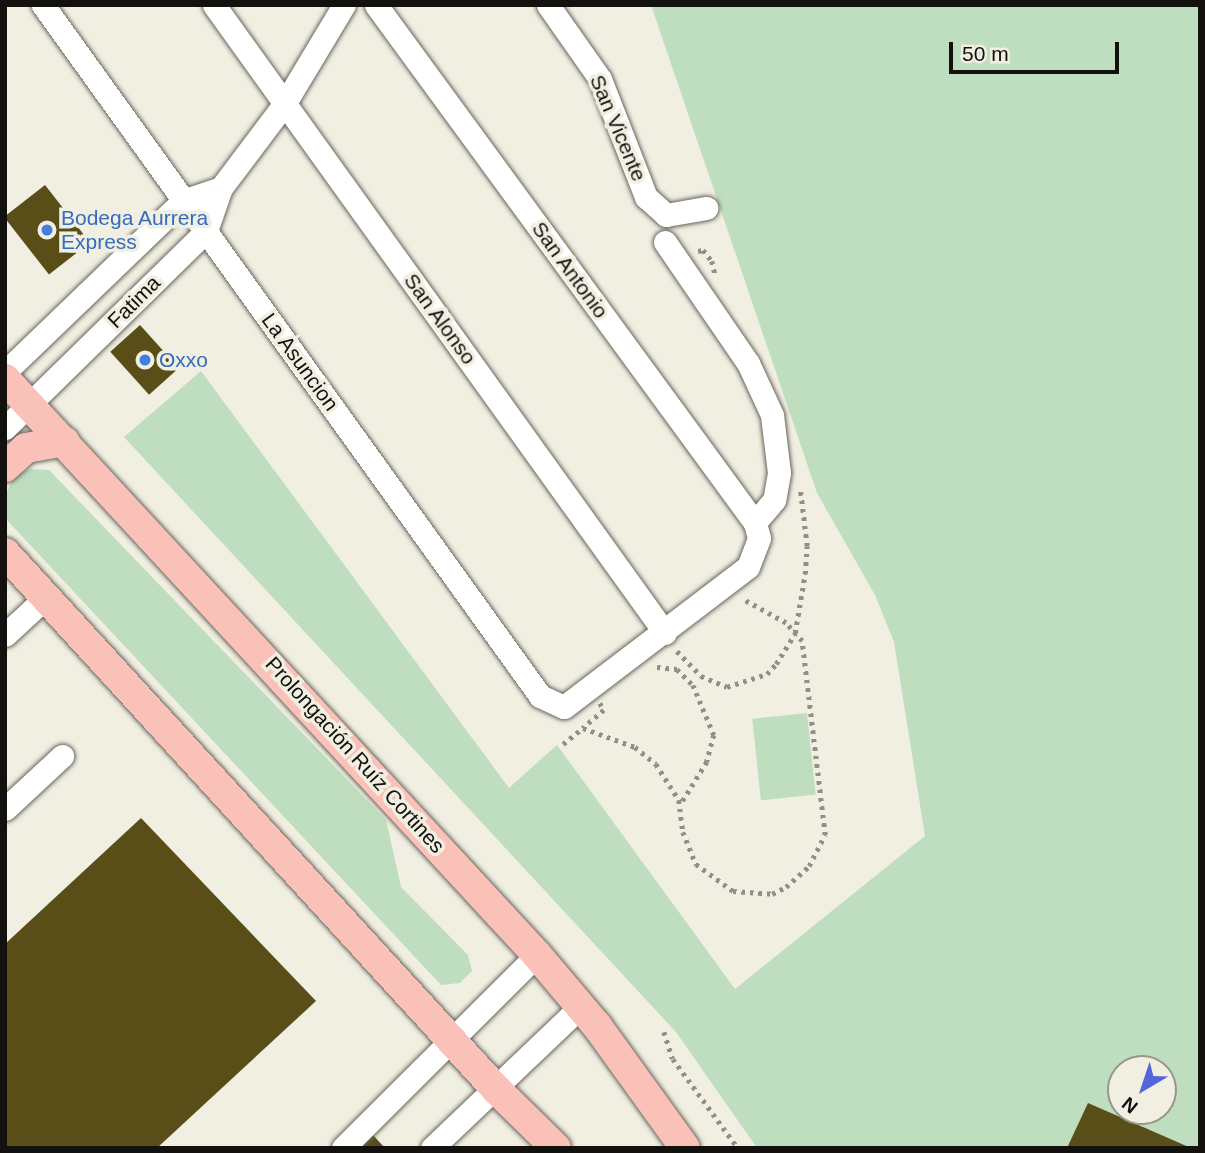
<!DOCTYPE html>
<meta charset="utf-8">
<style>
body{margin:0}
#map{position:relative;width:1205px;height:1153px;overflow:hidden;background:#f1efe2;font-family:Helvetica,sans-serif}
div>[style]{position:absolute}
.green>*{inset:0;background:#bfddbf;transform-origin:0 0}
.building>*{inset:0;background:#594e18;transform-origin:0 0}
.path>*{height:4.5px;margin-top:-2.25px;transform-origin:0;background:repeating-linear-gradient(90deg,#918f86 0 3.5px,transparent 0 8.5px)}
.roads{filter:drop-shadow(0 0 2px #68665b) drop-shadow(0 0 2px #68665b)}
.minor>*{height:23px;margin:-11.5px;padding:0 11.5px;transform-origin:11.5px;border-radius:11.5px;background:#fff}
.major>*{height:30px;margin:-15px;padding:0 15px;transform-origin:15px;border-radius:15px;background:#fac1b9}
.dots>*{width:19px;height:19px;translate:-50% -50%;box-sizing:border-box;border:4px solid #f1efe2;border-radius:50%}
span{translate:-50% -50%;white-space:nowrap;text-align:center;line-height:1.15;-webkit-text-stroke:7px #f1efe2;paint-order:stroke}
.street-label{font-size:21px;color:#12110d}
.shop-label{font-size:21px;color:#366cbe}
.left{translate:0 -50%;text-align:left}
.frame{position:absolute;inset:0;border:7px solid #12110d;pointer-events:none}
.north{position:absolute;left:1107px;top:1055px;width:70px;height:70px;box-sizing:border-box;background:#f1efe2;border:2px solid #98968d;border-radius:50%;rotate:219deg;font-size:19px;font-weight:700;line-height:28px;text-align:center;color:#12110d}
.north::after{content:'';display:block;margin:auto;width:24px;height:32px;background:#5366dc;clip-path:polygon(50% 0,100% 100%,50% 72%,0 100%)}
.scale{position:absolute;left:949px;top:42px;width:170px;height:32px;box-sizing:border-box;border:4px solid #12110d;border-top:0;padding-left:9px;font-size:21px;line-height:24px;white-space:nowrap;color:#12110d;-webkit-text-stroke:5px #f1efe2;paint-order:stroke}
</style>
<div id="map">
<div class="green">
<div style="clip-path:polygon(evenodd,651px 5px,1200px 5px,1200px 1148px,757px 1148px,676px 1032px,124px 437px,201px 371px,509px 788px,557px 745px,735px 989px,925px 836px,894px 642px,875px 595px,817px 493px,651px 5px,1121px 1069px,1163px 1069px,1163px 1111px,1121px 1111px,1121px 1069px)"></div>
<div style="clip-path:polygon(29px 469px,49px 470px,386px 820px,401px 887px,468px 955px,472px 971px,460px 983px,441px 985px,5px 518px,5px 495px,14px 477px)"></div>
<div style="left:807px;top:713px;width:82px;height:55px;rotate:84deg"></div>
</div>
<div class="building">
<div style="left:45px;top:185px;width:73px;height:52px;rotate:52deg"></div>
<div style="left:140px;top:325px;width:58px;height:40px;rotate:48deg"></div>
<div style="clip-path:polygon(141px 818px,316px 1001px,157px 1148px,5px 1148px,5px 944px)"></div>
<div style="clip-path:polygon(1088px 1103px,1191px 1148px,1067px 1148px)"></div>
<div style="clip-path:polygon(371px 1133px,385px 1148px,354px 1148px)"></div>
</div>
<div class="path">
<div style="left:698px;top:251px;width:5px;rotate:-11deg"></div>
<div style="left:703px;top:250px;width:14px;rotate:51deg"></div>
<div style="left:712px;top:261px;width:13px;rotate:77deg"></div>
<div style="left:677px;top:651px;width:35px;rotate:46deg"></div>
<div style="left:701px;top:676px;width:28px;rotate:23deg"></div>
<div style="left:727px;top:687px;width:42px;rotate:-18deg"></div>
<div style="left:767px;top:674px;width:13px;rotate:-48deg"></div>
<div style="left:776px;top:664px;width:36px;rotate:-58deg"></div>
<div style="left:795px;top:633px;width:60px;rotate:-80.4deg"></div>
<div style="left:805px;top:574px;width:28px;rotate:-86deg"></div>
<div style="left:807px;top:546px;width:58px;rotate:-96.9deg"></div>
<div style="left:657px;top:667px;width:20px;rotate:6deg"></div>
<div style="left:677px;top:669px;width:23px;rotate:45deg"></div>
<div style="left:693px;top:685px;width:54px;rotate:67.2deg"></div>
<div style="left:714px;top:735px;width:28px;rotate:105deg"></div>
<div style="left:707px;top:762px;width:49px;rotate:121.8deg"></div>
<div style="left:600px;top:703px;width:8px;rotate:60deg"></div>
<div style="left:604px;top:710px;width:28px;rotate:139deg"></div>
<div style="left:583px;top:728px;width:55px;rotate:20.1deg"></div>
<div style="left:635px;top:747px;width:27px;rotate:39deg"></div>
<div style="left:656px;top:764px;width:43px;rotate:57.4deg"></div>
<div style="left:679px;top:800px;width:32px;rotate:83deg"></div>
<div style="left:683px;top:832px;width:35px;rotate:68deg"></div>
<div style="left:696px;top:864px;width:46px;rotate:36.1deg"></div>
<div style="left:733px;top:891px;width:39px;rotate:4deg"></div>
<div style="left:772px;top:894px;width:16px;rotate:-27deg"></div>
<div style="left:786px;top:887px;width:31px;rotate:-42deg"></div>
<div style="left:809px;top:866px;width:35px;rotate:-63deg"></div>
<div style="left:825px;top:835px;width:195px;rotate:-96.8deg"></div>
<div style="left:802px;top:641px;width:24px;rotate:-132deg"></div>
<div style="left:786px;top:623px;width:48px;rotate:-151.3deg"></div>
<div style="left:563px;top:744px;width:26px;rotate:-39deg"></div>
<div style="left:664px;top:1032px;width:28px;rotate:72deg"></div>
<div style="left:673px;top:1059px;width:110px;rotate:53.9deg"></div>
</div>
<div class="roads">
<div class="minor">
<div style="left:43px;top:5px;width:851px;rotate:54.27deg"></div>
<div style="left:540px;top:696px;width:26px;rotate:25deg"></div>
<div style="left:564px;top:707px;width:231px;rotate:-37.3deg"></div>
<div style="left:748px;top:567px;width:31px;rotate:-69deg"></div>
<div style="left:759px;top:538px;width:16px;rotate:-105deg"></div>
<div style="left:755px;top:523px;width:642px;rotate:-126.19deg"></div>
<div style="left:214px;top:5px;width:773px;rotate:54.32deg"></div>
<div style="left:548px;top:5px;width:90px;rotate:54.9deg"></div>
<div style="left:600px;top:79px;width:127px;rotate:68.7deg"></div>
<div style="left:646px;top:197px;width:27px;rotate:42deg"></div>
<div style="left:666px;top:215px;width:41px;rotate:-9.9deg"></div>
<div style="left:665px;top:242px;width:147px;rotate:55.6deg"></div>
<div style="left:748px;top:363px;width:57px;rotate:65.2deg"></div>
<div style="left:772px;top:415px;width:58px;rotate:83.1deg"></div>
<div style="left:779px;top:473px;width:27px;rotate:100deg"></div>
<div style="left:774px;top:500px;width:30px;rotate:130deg"></div>
<div style="left:5px;top:372px;width:247px;rotate:-43.9deg"></div>
<div style="left:183px;top:201px;width:40px;rotate:-18.9deg"></div>
<div style="left:5px;top:428px;width:281px;rotate:-44.4deg"></div>
<div style="left:206px;top:231px;width:46px;rotate:-70.8deg"></div>
<div style="left:221px;top:188px;width:106px;rotate:-53deg"></div>
<div style="left:285px;top:103px;width:114px;rotate:-59deg"></div>
<div style="left:5px;top:635px;width:56px;rotate:-42.8deg"></div>
<div style="left:5px;top:809px;width:78px;rotate:-42.9deg"></div>
<div style="left:343px;top:1148px;width:274px;rotate:-44.9deg"></div>
<div style="left:432px;top:1148px;width:206px;rotate:-43.6deg"></div>
</div>
<div class="major">
<div style="left:5px;top:379px;width:784px;rotate:47.27deg"></div>
<div style="left:537px;top:955px;width:93px;rotate:49.8deg"></div>
<div style="left:597px;top:1026px;width:150px;rotate:54.2deg"></div>
<div style="left:5px;top:467px;width:28px;rotate:-42deg"></div>
<div style="left:26px;top:448px;width:39px;rotate:-10deg"></div>
<div style="left:5px;top:553px;width:727px;rotate:47.51deg"></div>
<div style="left:496px;top:1089px;width:84px;rotate:44.5deg"></div>
</div>
</div>
<div class="dots">
<div style="left:47px;top:230px;background:#3f7fe0"></div>
<div style="left:145px;top:360px;background:#3f7fe0"></div>
</div>
<div class="street-label">
<span style="left:618px;top:128px;rotate:67deg">San Vicente</span>
<span style="left:570px;top:270px;rotate:54deg">San Antonio</span>
<span style="left:134px;top:302px;rotate:-45deg">Fatima</span>
<span style="left:440px;top:319px;rotate:54deg">San Alonso</span>
<span style="left:300px;top:362px;rotate:54deg">La Asuncion</span>
<span style="left:355px;top:755px;rotate:48deg">Prolongación Ruíz Cortines</span>
</div>
<div class="shop-label">
<span class="left" style="left:61px;top:230px">Bodega Aurrera<br>Express</span>
<span class="left" style="left:159px;top:360px">Oxxo</span>
</div>
<div class="frame"></div>
<div class="north">N</div>
<div class="scale">50 m</div>
</div>
